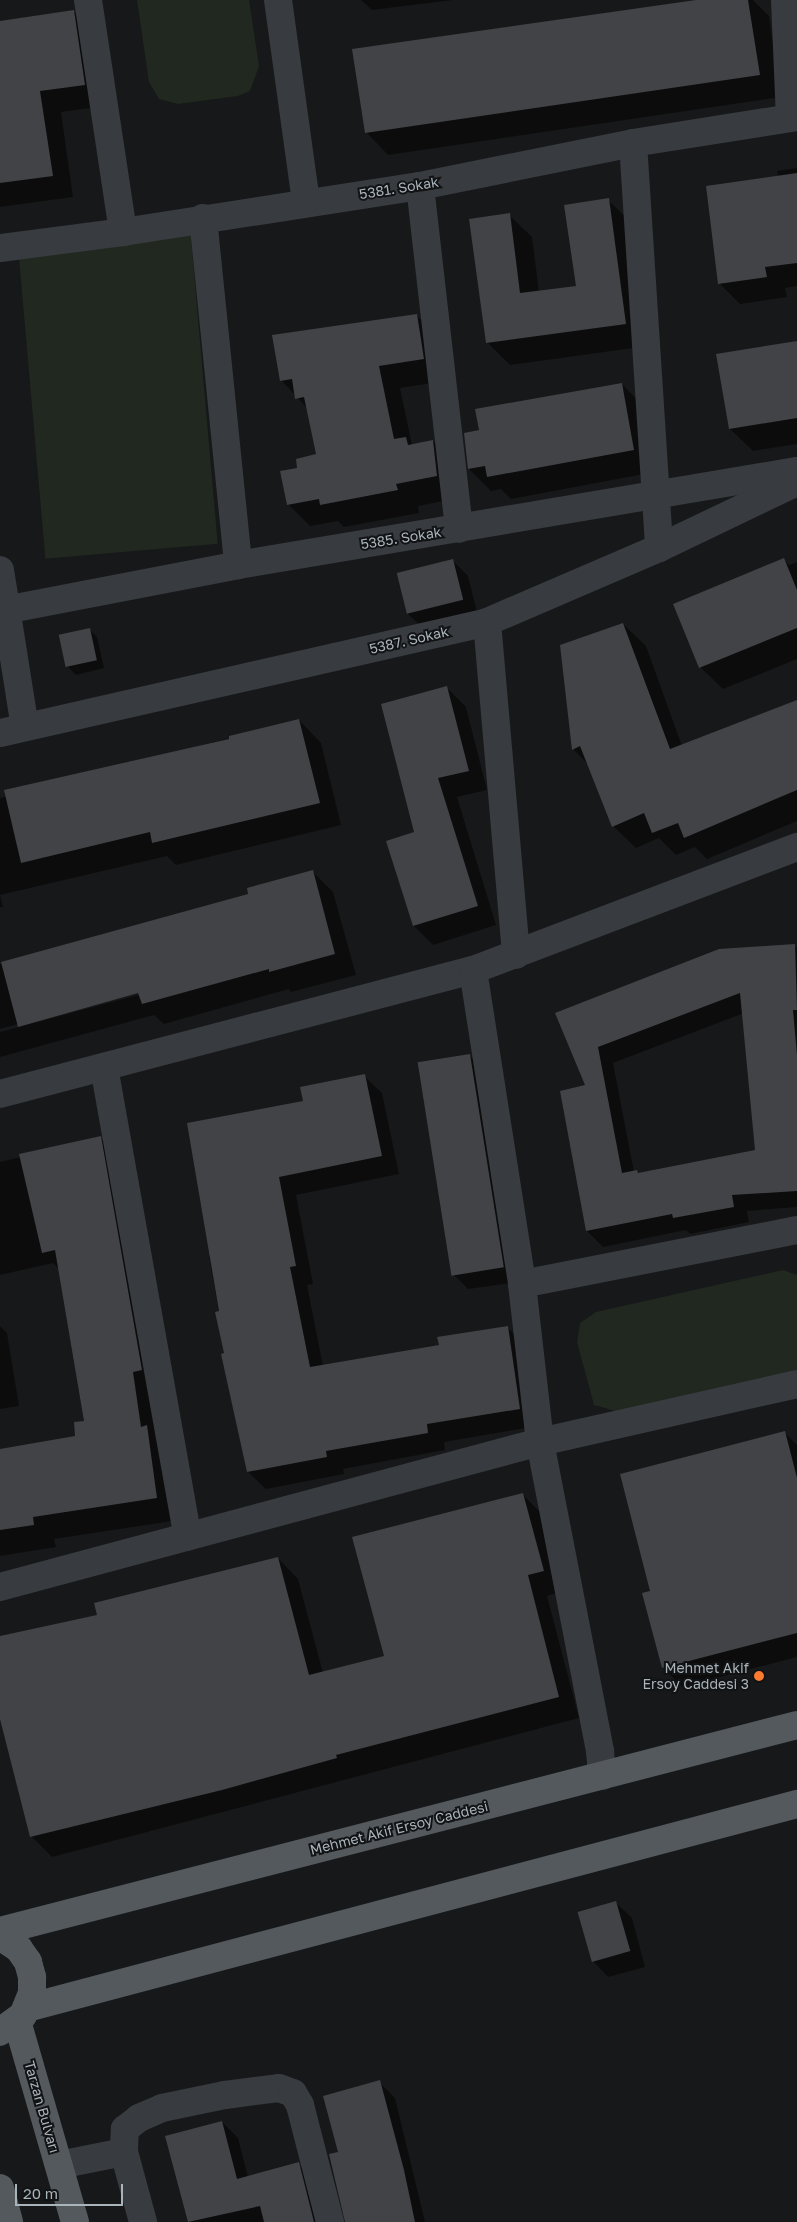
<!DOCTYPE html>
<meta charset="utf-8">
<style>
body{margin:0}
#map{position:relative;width:797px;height:2222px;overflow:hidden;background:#171819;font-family:"Golos Text",sans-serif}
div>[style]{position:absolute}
.green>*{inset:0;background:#20281f;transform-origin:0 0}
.shadow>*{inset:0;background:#0007}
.building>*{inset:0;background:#414346;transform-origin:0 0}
.minor>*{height:28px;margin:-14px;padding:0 14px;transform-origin:14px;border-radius:14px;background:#383b3f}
.major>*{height:28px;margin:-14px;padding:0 14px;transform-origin:14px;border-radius:14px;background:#54595e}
.dots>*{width:14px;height:14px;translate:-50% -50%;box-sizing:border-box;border:2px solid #121314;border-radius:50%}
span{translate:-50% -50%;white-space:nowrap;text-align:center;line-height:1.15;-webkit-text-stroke:4px #121314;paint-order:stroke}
.street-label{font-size:14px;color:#a9b3ba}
.poi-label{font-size:14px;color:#a9b3ba}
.right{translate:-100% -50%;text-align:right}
.scale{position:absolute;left:15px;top:2184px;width:108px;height:22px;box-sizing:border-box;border:2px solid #a9b3ba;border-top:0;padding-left:6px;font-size:15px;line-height:18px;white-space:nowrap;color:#a9b3ba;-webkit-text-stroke:4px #121314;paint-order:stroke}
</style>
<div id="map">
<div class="green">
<div style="clip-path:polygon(137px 0,249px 0,259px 66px,250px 91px,238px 96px,178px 104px,159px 99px,149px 82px)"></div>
<div style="left:190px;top:227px;width:318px;height:173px;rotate:85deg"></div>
<div style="clip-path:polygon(783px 1270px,797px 1275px,797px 1371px,619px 1412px,594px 1405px,577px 1342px,580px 1323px,596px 1312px)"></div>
</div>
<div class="shadow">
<div style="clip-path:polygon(361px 0,453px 0,372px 10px)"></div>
<div style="clip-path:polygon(699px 0,753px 0,769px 16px,781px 97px,388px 155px,366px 132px)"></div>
<div style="clip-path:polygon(73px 11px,95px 33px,106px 106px,61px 112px,73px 197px,0 207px,0 23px)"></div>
<div style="clip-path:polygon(797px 168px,797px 286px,785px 288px,787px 297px,740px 304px,719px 283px,778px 177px,777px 171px)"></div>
<div style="clip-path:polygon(608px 200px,631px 222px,648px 346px,510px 365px,487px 342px,509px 215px,532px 237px,539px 292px,577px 287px)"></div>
<div style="clip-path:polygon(416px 315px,439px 337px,445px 381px,400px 388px,412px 445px,433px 441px,455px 463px,459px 498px,418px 506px,419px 513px,344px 527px,338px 521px,310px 526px,288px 504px,299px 469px,317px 455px,308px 409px,281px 380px)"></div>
<div style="clip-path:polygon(797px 342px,797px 444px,753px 451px,730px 429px)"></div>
<div style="clip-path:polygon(622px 384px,644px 407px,655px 472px,511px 499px,501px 489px,491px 491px,469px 469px,465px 434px)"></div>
<div style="clip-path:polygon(784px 560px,789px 565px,797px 562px,797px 659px,723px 689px,700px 667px)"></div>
<div style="clip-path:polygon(453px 561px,468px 576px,478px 616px,424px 629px,408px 614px)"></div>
<div style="clip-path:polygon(623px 624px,646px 646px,682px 746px,797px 701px,797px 821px,707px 859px,695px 847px,676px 855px,659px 838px,636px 848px,613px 826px,589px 765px,573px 749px)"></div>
<div style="clip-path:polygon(89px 629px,97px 637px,104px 668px,76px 675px,68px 667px)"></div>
<div style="clip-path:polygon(447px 688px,466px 707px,487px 790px,457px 797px,496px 925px,433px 945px,414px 926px,415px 833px)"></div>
<div style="clip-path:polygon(299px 720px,321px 743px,341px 825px,176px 865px,167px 856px,0 895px,3px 907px,0 907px,0 798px)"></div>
<div style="clip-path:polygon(312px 871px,333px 892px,356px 975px,291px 992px,289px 989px,164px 1024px,154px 1015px,0 1057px,0 1032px,145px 993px,144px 990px,0 1029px,0 964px,250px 895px)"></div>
<div style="clip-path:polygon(evenodd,794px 945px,797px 948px,797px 1207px,747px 1211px,749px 1222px,690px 1234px,686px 1230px,603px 1247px,587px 1231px,561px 1092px,586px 1086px,557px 1014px,794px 945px,744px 1013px,757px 1151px,640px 1174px,634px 1172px,613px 1063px,744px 1013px)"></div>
<div style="clip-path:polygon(470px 1056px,486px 1071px,519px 1282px,468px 1289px,452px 1273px)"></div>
<div style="clip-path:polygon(364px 1076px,382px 1093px,399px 1174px,296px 1195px,313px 1284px,307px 1285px,323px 1366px,440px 1346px,507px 1327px,525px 1345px,538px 1426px,444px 1442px,445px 1450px,343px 1469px,344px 1474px,266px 1489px,248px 1472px,209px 1257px,305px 1102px)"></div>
<div style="clip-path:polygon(100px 1138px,122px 1160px,179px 1520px,54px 1539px,56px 1547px,0 1556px,0 1450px,77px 1437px,86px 1422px,59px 1269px,53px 1263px,0 1275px,0 1162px)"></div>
<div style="clip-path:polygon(0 1326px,7px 1333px,19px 1406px,0 1409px)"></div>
<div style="clip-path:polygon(785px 1433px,797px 1445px,797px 1657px,682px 1687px,663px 1667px,652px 1592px)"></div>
<div style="clip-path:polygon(523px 1495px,543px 1515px,564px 1591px,547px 1596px,579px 1718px,52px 1857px,32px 1837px,0 1711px,0 1637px,99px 1616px,278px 1558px,298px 1579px,323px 1673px,386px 1657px)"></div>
<div style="clip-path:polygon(616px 1903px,632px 1918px,645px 1967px,608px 1977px,593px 1961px)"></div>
<div style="clip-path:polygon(379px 2082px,395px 2098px,425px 2222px,346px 2222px,339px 2153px)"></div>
<div style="clip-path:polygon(222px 2122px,238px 2138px,248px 2177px,298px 2164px,314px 2180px,325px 2222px,189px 2222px,167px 2137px)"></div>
</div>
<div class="building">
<div style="clip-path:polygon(696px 0,748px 0,760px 75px,365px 133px,352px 49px)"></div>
<div style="clip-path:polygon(74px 10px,85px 85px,40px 91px,53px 176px,0 183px,0 21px)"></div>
<div style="clip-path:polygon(797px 173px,797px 263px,765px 267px,767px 277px,718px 284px,706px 186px)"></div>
<div style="clip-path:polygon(609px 198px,626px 324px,486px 343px,469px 219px,510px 213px,520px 293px,576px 286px,564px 205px)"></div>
<div style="clip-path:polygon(417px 314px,424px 359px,379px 366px,394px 439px,406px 437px,408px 445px,433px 440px,437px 476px,396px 484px,398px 490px,320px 505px,319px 499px,287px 505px,280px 471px,297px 468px,296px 459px,316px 454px,304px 397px,295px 399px,292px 379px,280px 381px,272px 335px)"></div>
<div style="clip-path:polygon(797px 341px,797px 418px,729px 429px,716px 354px)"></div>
<div style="clip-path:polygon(622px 383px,634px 450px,487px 477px,485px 466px,468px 469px,464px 433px,479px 430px,475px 409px)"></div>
<div style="clip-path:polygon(784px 558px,797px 590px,797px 628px,699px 668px,673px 604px)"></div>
<div style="left:453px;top:559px;width:42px;height:58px;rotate:76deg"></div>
<div style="clip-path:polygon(623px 623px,670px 749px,797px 700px,797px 790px,684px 838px,678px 823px,652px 833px,644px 813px,612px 827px,580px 746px,572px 750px,560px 645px)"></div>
<div style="left:90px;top:628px;width:33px;height:32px;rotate:78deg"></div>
<div style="clip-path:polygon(447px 686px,469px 771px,438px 778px,478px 906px,413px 926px,386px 841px,414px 832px,381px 704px)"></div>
<div style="clip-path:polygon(299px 719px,320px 803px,152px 843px,150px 832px,21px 863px,4px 790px,229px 739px,229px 736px)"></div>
<div style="clip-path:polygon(313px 870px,335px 954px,269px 972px,269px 969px,142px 1004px,138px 993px,18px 1027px,1px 962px,248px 894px,247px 888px)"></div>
<div style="clip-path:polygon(evenodd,795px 944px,797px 1010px,793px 1010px,797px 1055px,797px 1191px,732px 1195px,734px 1207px,673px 1218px,672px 1214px,586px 1231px,560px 1091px,585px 1085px,555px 1013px,719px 949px,795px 944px,740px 993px,755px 1150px,638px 1173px,637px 1170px,622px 1173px,598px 1047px,740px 993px)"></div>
<div style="left:470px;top:1054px;width:216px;height:53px;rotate:81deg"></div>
<div style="clip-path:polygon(365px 1074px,382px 1156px,279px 1177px,296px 1266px,290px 1267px,310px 1367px,439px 1345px,437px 1337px,508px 1326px,520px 1409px,427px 1424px,428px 1433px,326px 1451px,327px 1457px,247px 1472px,221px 1354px,224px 1353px,215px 1312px,219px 1311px,187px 1123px,303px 1101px,300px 1087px)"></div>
<div style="clip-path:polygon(101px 1136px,142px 1370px,133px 1372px,141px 1427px,147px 1425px,157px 1498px,33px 1517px,34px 1525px,0 1530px,0 1449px,75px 1436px,74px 1422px,84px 1421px,55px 1250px,42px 1253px,19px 1154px)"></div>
<div style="clip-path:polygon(785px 1431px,797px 1478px,797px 1633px,662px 1668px,642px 1593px,650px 1591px,620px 1474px)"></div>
<div style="clip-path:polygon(523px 1493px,544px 1571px,528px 1575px,559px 1697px,336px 1755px,337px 1758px,222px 1790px,30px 1837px,0 1719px,0 1636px,97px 1615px,94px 1603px,278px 1557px,309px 1675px,384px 1656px,352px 1537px)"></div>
<div style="left:616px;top:1901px;width:52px;height:40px;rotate:74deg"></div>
<div style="clip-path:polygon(380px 2080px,404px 2170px,415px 2222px,345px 2222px,329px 2154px,338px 2152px,323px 2096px)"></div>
<div style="clip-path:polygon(222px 2121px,237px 2179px,299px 2162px,314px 2222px,264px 2222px,260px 2206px,188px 2222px,165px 2136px)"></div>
</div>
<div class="minor">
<div style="left:88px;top:0;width:235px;rotate:81.4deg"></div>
<div style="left:278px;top:0;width:205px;rotate:82.1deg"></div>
<div style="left:785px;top:0;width:118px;rotate:87.6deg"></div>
<div style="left:633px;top:143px;width:406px;rotate:86.3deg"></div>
<div style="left:420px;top:186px;width:345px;rotate:83.5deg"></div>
<div style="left:203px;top:218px;width:349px;rotate:84.2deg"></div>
<div style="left:0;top:248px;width:124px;rotate:-7.4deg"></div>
<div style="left:123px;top:232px;width:301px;rotate:-8.8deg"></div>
<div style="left:420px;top:186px;width:217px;rotate:-11.4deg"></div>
<div style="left:633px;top:143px;width:166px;rotate:-9deg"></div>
<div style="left:0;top:570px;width:159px;rotate:81deg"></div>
<div style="left:5px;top:610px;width:237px;rotate:-10.9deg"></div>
<div style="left:238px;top:565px;width:567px;rotate:-9.55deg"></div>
<div style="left:487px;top:622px;width:334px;rotate:85deg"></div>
<div style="left:0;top:733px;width:499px;rotate:-12.8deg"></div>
<div style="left:487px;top:622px;width:187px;rotate:-23.3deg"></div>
<div style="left:659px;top:548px;width:153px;rotate:-25.6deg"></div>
<div style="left:473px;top:970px;width:318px;rotate:81.1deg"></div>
<div style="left:522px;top:1284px;width:159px;rotate:83.5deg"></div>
<div style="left:540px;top:1442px;width:315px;rotate:79deg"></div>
<div style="left:600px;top:1751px;width:25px;rotate:85deg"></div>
<div style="left:104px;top:1067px;width:477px;rotate:79.9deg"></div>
<div style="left:0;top:1094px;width:489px;rotate:-14.7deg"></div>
<div style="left:473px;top:970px;width:347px;rotate:-20.8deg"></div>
<div style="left:522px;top:1284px;width:280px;rotate:-11.1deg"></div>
<div style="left:0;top:1587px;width:559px;rotate:-15.03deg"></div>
<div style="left:540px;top:1442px;width:263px;rotate:-12.7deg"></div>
<div style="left:124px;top:2152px;width:23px;rotate:-88deg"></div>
<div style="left:125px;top:2129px;width:18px;rotate:-38deg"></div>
<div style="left:139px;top:2118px;width:25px;rotate:-23deg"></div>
<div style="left:162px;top:2108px;width:64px;rotate:-11.7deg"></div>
<div style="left:225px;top:2095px;width:54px;rotate:-7.4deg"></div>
<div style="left:279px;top:2088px;width:15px;rotate:20deg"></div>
<div style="left:293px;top:2093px;width:14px;rotate:60deg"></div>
<div style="left:300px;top:2105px;width:121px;rotate:75.6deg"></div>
<div style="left:59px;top:2165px;width:66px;rotate:-11.3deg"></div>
<div style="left:124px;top:2152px;width:73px;rotate:74.8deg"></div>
</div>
<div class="major">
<div style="left:0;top:1931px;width:823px;rotate:-14.49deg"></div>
<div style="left:0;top:1936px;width:23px;rotate:34deg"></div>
<div style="left:19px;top:1949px;width:16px;rotate:55deg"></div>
<div style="left:28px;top:1962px;width:16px;rotate:75deg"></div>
<div style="left:32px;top:1977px;width:16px;rotate:90deg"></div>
<div style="left:32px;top:1993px;width:24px;rotate:112deg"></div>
<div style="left:23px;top:2015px;width:29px;rotate:144deg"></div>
<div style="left:27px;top:2008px;width:797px;rotate:-14.84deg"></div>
<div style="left:17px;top:2021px;width:209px;rotate:73.9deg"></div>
<div style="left:0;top:2188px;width:35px;rotate:75deg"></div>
</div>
<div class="dots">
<div style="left:759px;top:1676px;background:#fa7a2f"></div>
</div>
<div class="street-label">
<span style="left:399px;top:188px;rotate:-9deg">5381. Sokak</span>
<span style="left:401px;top:538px;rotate:-9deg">5385. Sokak</span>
<span style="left:409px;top:640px;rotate:-13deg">5387. Sokak</span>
<span style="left:399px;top:1828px;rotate:-14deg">Mehmet Akif Ersoy Caddesi</span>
<span style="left:42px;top:2107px;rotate:74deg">Tarzan Bulvarı</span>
</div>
<div class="poi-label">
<span class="right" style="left:749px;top:1676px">Mehmet Akif<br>Ersoy Caddesi 3</span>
</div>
<div class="scale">20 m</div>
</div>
